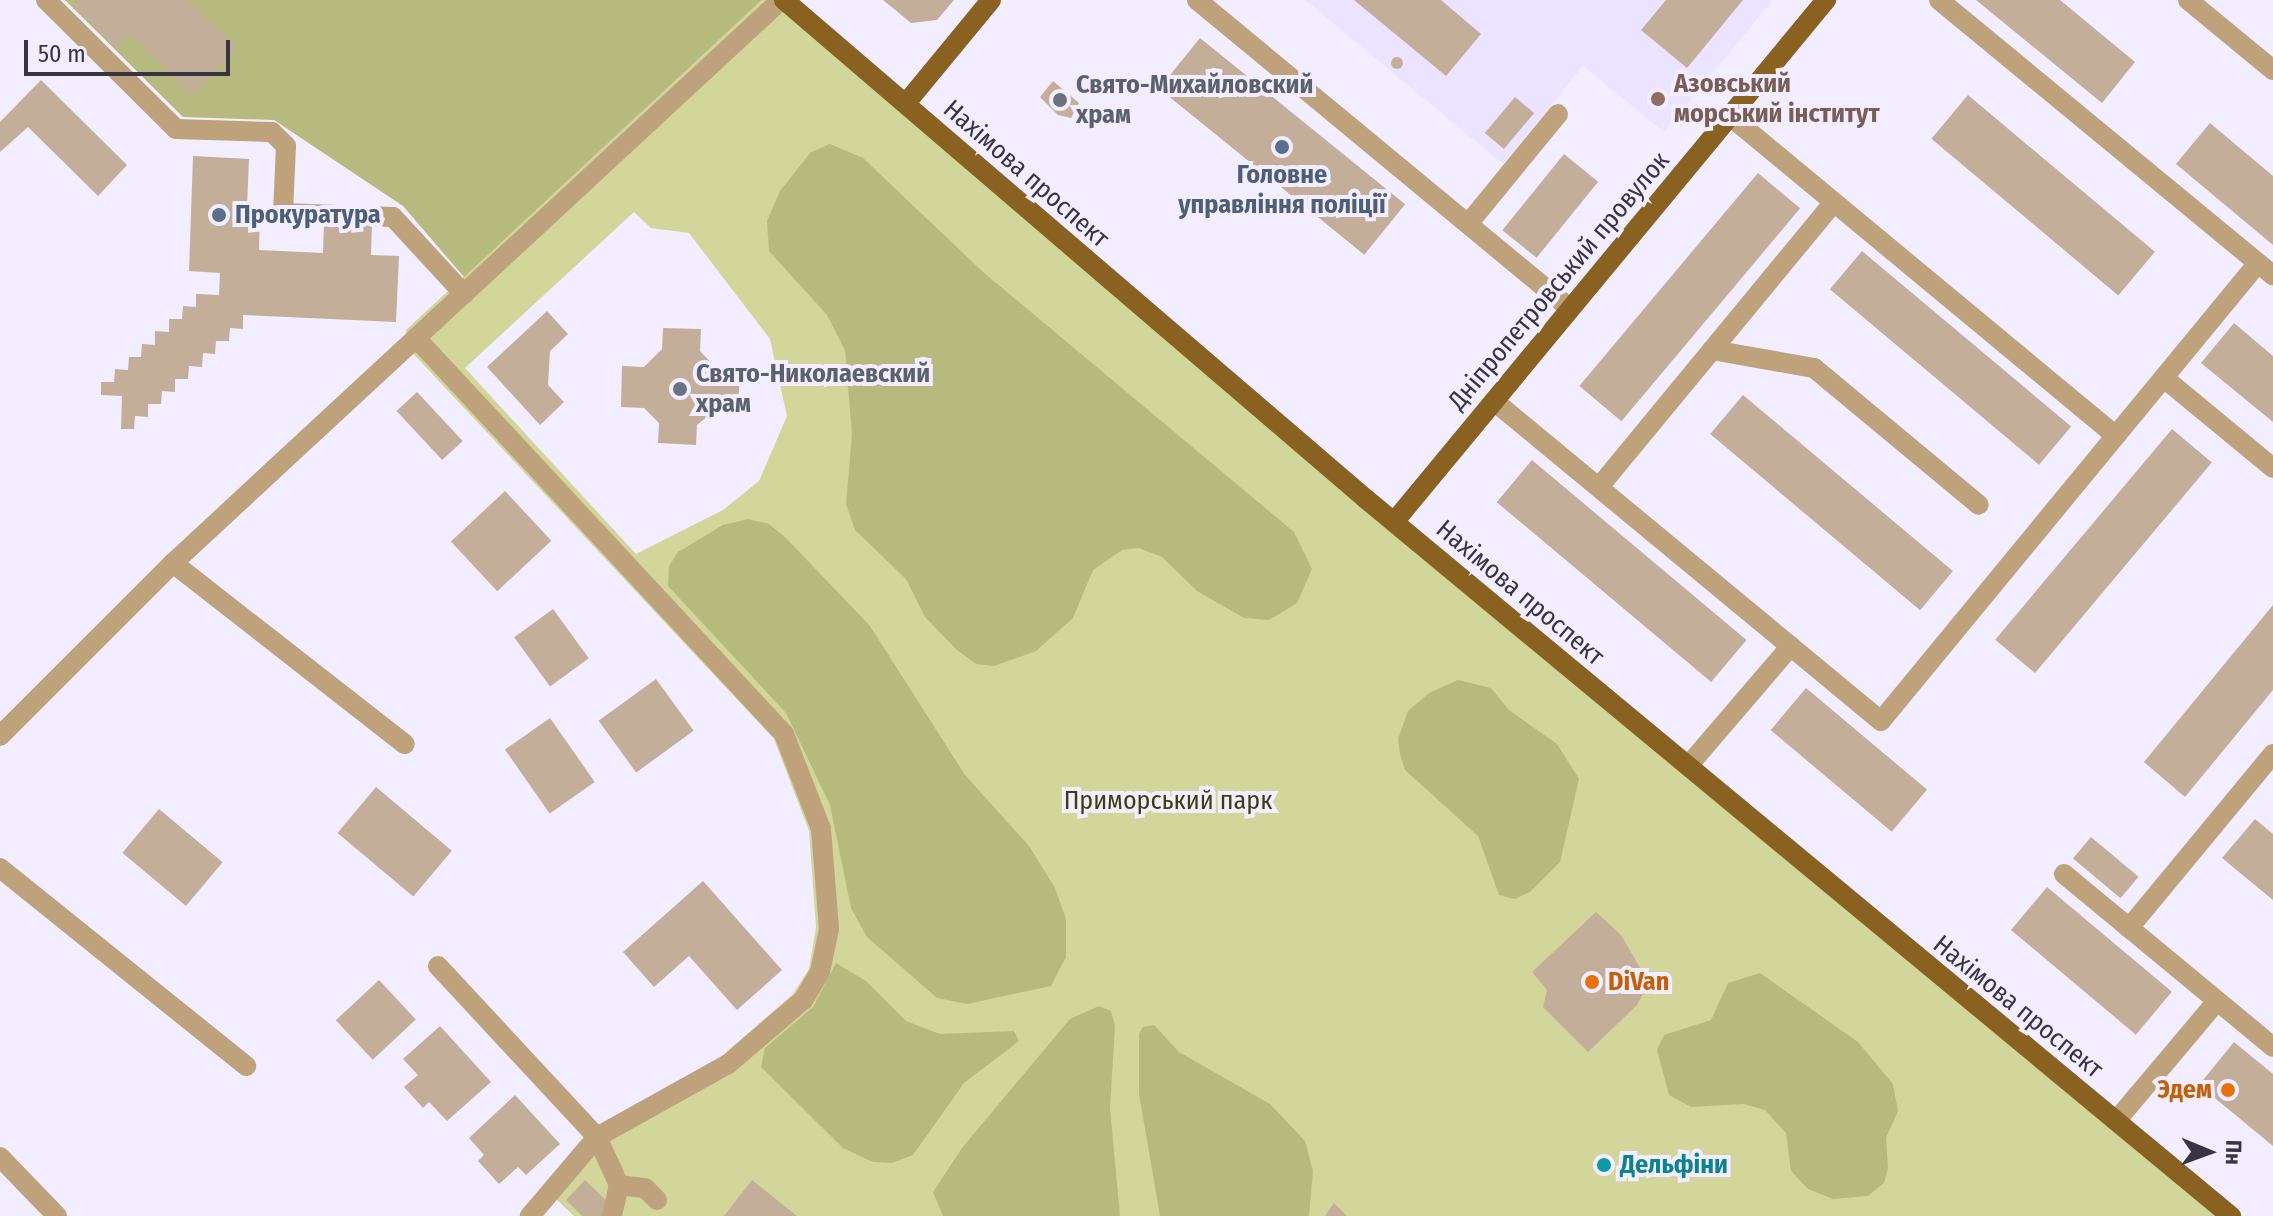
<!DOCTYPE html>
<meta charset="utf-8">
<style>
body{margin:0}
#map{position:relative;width:2273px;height:1216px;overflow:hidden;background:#f3eeff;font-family:"Fira Sans Condensed",sans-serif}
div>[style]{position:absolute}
.built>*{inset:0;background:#ebe3ff}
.green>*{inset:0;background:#d2d69a}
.forest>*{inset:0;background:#b7ba7f}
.building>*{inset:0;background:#c3af99;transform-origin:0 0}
.round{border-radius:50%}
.minor>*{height:20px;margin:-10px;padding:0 10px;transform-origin:10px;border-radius:10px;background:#bea27b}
.major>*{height:20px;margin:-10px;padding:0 10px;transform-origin:10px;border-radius:10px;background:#896120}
.dots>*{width:22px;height:22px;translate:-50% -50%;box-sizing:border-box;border:4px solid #f3eeff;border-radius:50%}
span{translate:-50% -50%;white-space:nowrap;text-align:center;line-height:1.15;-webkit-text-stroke:8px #f3eeff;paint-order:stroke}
.education-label{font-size:26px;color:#785e54;font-weight:700}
.left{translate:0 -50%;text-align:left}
.worship-label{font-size:26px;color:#5b616d;font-weight:700}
.street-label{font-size:26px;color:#383540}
.service-label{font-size:26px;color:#4e5e75;font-weight:700}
.park-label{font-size:26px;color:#3d3e10}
.food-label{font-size:26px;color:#c56008;font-weight:700}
.right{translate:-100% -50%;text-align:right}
.culture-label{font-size:26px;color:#0d838f;font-weight:700}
.north{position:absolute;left:2169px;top:1112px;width:80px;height:80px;-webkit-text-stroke:6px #f3eeff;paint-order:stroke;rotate:91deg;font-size:22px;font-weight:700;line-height:32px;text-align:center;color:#383540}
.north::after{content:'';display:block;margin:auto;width:28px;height:36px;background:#383540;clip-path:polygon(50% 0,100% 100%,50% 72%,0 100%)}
.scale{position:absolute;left:24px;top:40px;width:206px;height:36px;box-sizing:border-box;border:4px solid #383540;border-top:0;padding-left:10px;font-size:24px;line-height:28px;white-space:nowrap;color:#383540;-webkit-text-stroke:6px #f3eeff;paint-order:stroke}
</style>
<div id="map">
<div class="built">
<div style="clip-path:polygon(1305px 0,1773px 0,1664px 132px,1583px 66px,1503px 164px)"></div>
</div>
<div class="green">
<div style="clip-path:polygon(evenodd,762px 0,770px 0,2232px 1216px,574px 1216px,556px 1199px,602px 1141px,730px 1069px,730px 1049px,793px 994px,809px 969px,816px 927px,809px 831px,774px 739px,407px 347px,406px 330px,762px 0,634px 212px,651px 228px,689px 233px,770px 339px,787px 416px,759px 481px,723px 510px,636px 554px,465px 368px,634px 212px)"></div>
</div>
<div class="forest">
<div style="clip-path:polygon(65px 0,762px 0,464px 277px,403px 206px,274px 120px,183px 117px)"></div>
<div style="clip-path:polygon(830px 144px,863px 158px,983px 272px,1294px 532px,1312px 569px,1297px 603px,1269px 620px,1244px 618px,1197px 591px,1162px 557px,1139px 548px,1122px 550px,1093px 570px,1073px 618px,1036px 651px,994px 666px,976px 664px,957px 650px,925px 617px,906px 579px,855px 530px,846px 504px,852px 435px,845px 350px,827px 315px,769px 251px,767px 221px,780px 191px,811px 152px)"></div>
<div style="clip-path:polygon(748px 519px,769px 524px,787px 539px,870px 626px,965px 775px,1029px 846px,1055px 888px,1066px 919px,1066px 957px,1051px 986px,967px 1004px,937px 998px,867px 937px,851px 908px,830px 805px,786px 713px,668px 586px,669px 566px,678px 552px,723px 525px)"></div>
<div style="clip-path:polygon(1458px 680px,1491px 688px,1509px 710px,1557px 744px,1579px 779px,1560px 862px,1530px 892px,1515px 899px,1499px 895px,1478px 836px,1405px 770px,1400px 754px,1398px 739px,1408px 711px,1429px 693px)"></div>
<div style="clip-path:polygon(836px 963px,866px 981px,906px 1021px,940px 1034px,1014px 1031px,1019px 1041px,964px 1083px,913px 1155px,892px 1163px,873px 1162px,843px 1148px,761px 1067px,765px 1048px,813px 1007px)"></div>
<div style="clip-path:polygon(1760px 973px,1858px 1042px,1893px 1084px,1898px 1111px,1886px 1138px,1888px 1168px,1884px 1183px,1868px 1196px,1833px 1199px,1808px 1189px,1791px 1171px,1786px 1133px,1765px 1110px,1744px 1104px,1691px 1107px,1669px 1095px,1657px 1050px,1664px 1035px,1711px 1020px,1728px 983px)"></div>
<div style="clip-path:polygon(1099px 1006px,1111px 1011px,1115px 1026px,1110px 1108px,1120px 1216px,943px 1216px,933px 1192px,962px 1148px,1070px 1019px)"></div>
<div style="clip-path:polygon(1154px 1025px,1179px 1052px,1270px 1104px,1305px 1141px,1313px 1171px,1309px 1216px,1160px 1216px,1139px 1094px,1139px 1034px,1143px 1027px)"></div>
</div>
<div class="building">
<div style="clip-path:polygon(78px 0,188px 0,237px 48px,192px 94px,131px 34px,116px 48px,73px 5px)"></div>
<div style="clip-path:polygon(883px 0,954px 0,937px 20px,911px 23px)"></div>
<div style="clip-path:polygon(1354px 0,1441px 0,1481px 34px,1446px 76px)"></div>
<div style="clip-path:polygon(1666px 0,1743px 0,1687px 68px,1641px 30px)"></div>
<div style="clip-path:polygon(1976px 0,2060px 0,2135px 62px,2102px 103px)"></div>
<div style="left:1200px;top:38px;width:264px;height:65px;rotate:39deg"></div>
<div class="round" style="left:1391px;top:57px;width:12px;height:12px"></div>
<div style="clip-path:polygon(41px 80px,127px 165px,98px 196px,28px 127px,0 152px,0 122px)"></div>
<div style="clip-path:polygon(1053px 81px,1079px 103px,1071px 118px,1058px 115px,1040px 97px)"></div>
<div style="left:1968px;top:95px;width:244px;height:57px;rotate:40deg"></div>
<div style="left:1515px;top:97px;width:25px;height:47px;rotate:40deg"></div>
<div style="clip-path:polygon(2210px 123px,2273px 176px,2273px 245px,2176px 164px)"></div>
<div style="left:1564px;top:154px;width:44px;height:98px;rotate:39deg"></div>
<div style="clip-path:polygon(193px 156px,249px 159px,247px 208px,260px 209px,259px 250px,323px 253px,324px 223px,372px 225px,371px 255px,399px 256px,396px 322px,243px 315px,243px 329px,230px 328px,229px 341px,216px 341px,215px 354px,203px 353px,202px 367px,189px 366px,188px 379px,175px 379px,175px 392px,162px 391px,161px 404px,148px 404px,148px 417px,135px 416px,134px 429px,121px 429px,122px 396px,101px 395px,101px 382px,114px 382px,115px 369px,128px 370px,129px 357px,141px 357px,142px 344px,155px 345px,155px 331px,169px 332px,169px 319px,182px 319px,183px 306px,196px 307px,196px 294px,219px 295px,220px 273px,189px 271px)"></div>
<div style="left:1758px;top:173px;width:55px;height:278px;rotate:40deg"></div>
<div style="left:1862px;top:251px;width:273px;height:50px;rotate:40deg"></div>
<div style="clip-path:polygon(547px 311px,568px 334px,550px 351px,548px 385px,564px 402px,540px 425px,487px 367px)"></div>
<div style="clip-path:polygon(2234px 323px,2273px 356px,2273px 422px,2201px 363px)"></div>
<div style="clip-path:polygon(663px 328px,701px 329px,700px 351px,718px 370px,740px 371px,738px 412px,714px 411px,697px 425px,696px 445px,658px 443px,659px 423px,644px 408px,621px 407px,622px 366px,644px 367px,662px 349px)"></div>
<div style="left:417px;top:392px;width:67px;height:28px;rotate:47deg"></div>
<div style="left:1743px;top:395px;width:274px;height:51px;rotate:40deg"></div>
<div style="left:2172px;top:429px;width:52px;height:275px;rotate:40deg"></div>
<div style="left:1532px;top:460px;width:280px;height:55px;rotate:40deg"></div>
<div style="left:505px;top:491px;width:68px;height:74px;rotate:47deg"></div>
<div style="clip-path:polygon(2273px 605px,2273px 690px,2185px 797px,2144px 762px)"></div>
<div style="left:553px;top:609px;width:61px;height:48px;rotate:54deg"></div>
<div style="left:656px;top:679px;width:64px;height:71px;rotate:54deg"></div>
<div style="left:1806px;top:688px;width:158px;height:55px;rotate:40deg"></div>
<div style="left:550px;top:718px;width:78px;height:55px;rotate:55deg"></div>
<div style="left:376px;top:787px;width:99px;height:60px;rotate:40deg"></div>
<div style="left:159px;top:809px;width:83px;height:57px;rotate:40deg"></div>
<div style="clip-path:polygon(2255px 819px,2273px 834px,2273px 900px,2222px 858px)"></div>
<div style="left:2091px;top:837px;width:62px;height:28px;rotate:40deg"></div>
<div style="clip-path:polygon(703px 881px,782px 970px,737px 1010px,689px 956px,654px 987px,623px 952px)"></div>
<div style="left:2047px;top:887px;width:163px;height:56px;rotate:40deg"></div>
<div style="clip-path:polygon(1596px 912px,1621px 935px,1649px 983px,1637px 1005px,1588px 1052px,1543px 1007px,1547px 990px,1532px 972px)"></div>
<div style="left:379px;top:980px;width:54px;height:59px;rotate:47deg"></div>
<div style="clip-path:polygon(440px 1026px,491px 1082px,447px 1121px,429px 1102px,423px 1108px,404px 1087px,418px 1075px,403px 1059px)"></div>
<div style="clip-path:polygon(2234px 1042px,2273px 1074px,2273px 1146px,2199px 1085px)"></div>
<div style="clip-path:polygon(515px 1095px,560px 1144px,526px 1175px,518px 1167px,499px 1184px,478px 1161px,484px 1155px,469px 1138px)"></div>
<div style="clip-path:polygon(585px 1180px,614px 1208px,606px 1216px,582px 1216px,566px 1200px)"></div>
<div style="clip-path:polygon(752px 1180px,797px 1216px,724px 1216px)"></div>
<div style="clip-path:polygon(1334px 1203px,1347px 1216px,1325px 1216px)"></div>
</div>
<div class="minor">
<div style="left:46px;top:0;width:183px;rotate:44.8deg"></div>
<div style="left:176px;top:129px;width:96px;rotate:1.8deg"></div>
<div style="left:272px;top:132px;width:20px;rotate:45deg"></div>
<div style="left:286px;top:146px;width:67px;rotate:92.6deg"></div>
<div style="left:283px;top:213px;width:110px;rotate:2.1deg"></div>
<div style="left:393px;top:217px;width:105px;rotate:47.3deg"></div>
<div style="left:1197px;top:0;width:484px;rotate:39.6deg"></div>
<div style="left:1939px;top:0;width:433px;rotate:39.5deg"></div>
<div style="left:2188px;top:0;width:110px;rotate:39.5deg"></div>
<div style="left:1730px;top:116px;width:501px;rotate:39.66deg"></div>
<div style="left:1468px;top:224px;width:142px;rotate:-50.7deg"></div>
<div style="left:416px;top:338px;width:541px;rotate:47.1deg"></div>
<div style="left:784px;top:734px;width:102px;rotate:68.7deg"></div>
<div style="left:821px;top:829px;width:100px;rotate:85.4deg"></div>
<div style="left:829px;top:929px;width:44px;rotate:101.8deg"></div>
<div style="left:820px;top:972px;width:33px;rotate:121deg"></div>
<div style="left:803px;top:1000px;width:99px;rotate:139.5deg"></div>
<div style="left:728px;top:1064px;width:150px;rotate:150.9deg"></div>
<div style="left:597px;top:1137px;width:104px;rotate:130.3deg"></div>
<div style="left:1712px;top:350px;width:104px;rotate:10deg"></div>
<div style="left:1814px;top:368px;width:214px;rotate:39.7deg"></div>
<div style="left:2164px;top:378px;width:141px;rotate:39.5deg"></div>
<div style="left:1494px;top:401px;width:502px;rotate:39.59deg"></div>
<div style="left:1881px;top:721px;width:593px;rotate:-50.54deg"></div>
<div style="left:1599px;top:487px;width:369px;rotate:-50.5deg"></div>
<div style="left:173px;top:563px;width:294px;rotate:38deg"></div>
<div style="left:0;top:736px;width:245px;rotate:-45deg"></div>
<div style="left:173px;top:563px;width:829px;rotate:-42.8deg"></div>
<div style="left:1688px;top:766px;width:158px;rotate:-49.4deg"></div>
<div style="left:0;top:868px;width:316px;rotate:38.8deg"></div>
<div style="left:2064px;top:874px;width:271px;rotate:39.6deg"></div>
<div style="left:2129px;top:928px;width:226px;rotate:-50.4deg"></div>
<div style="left:438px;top:966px;width:233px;rotate:47.1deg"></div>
<div style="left:597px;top:1137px;width:53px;rotate:65.4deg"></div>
<div style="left:619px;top:1185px;width:32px;rotate:103deg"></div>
<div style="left:2116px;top:1121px;width:157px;rotate:-49.9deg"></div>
<div style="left:0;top:1157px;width:82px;rotate:46deg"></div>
<div style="left:619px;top:1185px;width:26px;rotate:7deg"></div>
<div style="left:645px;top:1188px;width:17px;rotate:45deg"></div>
</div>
<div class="major">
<div style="left:784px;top:0;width:767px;rotate:40.61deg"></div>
<div style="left:1366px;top:499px;width:1124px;rotate:39.66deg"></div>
<div style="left:907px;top:102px;width:132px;rotate:-50.5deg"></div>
<div style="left:1394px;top:522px;width:678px;rotate:-50.39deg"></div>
</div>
<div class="dots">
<div style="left:1658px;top:99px;background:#8d6e63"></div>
<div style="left:1060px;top:100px;background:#6b7280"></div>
<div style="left:1282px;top:147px;background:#5c6f8a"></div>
<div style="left:219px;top:215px;background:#5c6f8a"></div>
<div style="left:680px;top:389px;background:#6b7280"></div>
<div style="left:1592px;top:982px;background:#e8710a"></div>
<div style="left:2228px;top:1090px;background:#e8710a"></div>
<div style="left:1604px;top:1165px;background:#0f9aa8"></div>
</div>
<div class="education-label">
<span class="left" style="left:1674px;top:99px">Азовський<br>морський інститут</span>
</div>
<div class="worship-label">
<span class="left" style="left:1076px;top:100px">Свято-Михайловский<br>храм</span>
<span class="left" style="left:696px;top:389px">Свято-Николаевский<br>храм</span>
</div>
<div class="street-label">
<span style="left:1026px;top:174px;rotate:41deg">Нахімова проспект</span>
<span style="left:1559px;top:281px;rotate:-50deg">Дніпропетровський провулок</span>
<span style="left:1520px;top:593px;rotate:40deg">Нахімова проспект</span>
<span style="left:2018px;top:1007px;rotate:39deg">Нахімова проспект</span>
</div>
<div class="service-label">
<span style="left:1282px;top:190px">Головне<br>управління поліції</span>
<span class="left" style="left:235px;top:215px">Прокуратура</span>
</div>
<div class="park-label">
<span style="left:1168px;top:801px">Приморський парк</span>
</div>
<div class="food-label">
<span class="left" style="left:1608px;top:982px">DiVan</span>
<span class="right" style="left:2212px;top:1090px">Эдем</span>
</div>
<div class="culture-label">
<span class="left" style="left:1620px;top:1165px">Дельфіни</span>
</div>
<div class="north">Пн</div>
<div class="scale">50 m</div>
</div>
